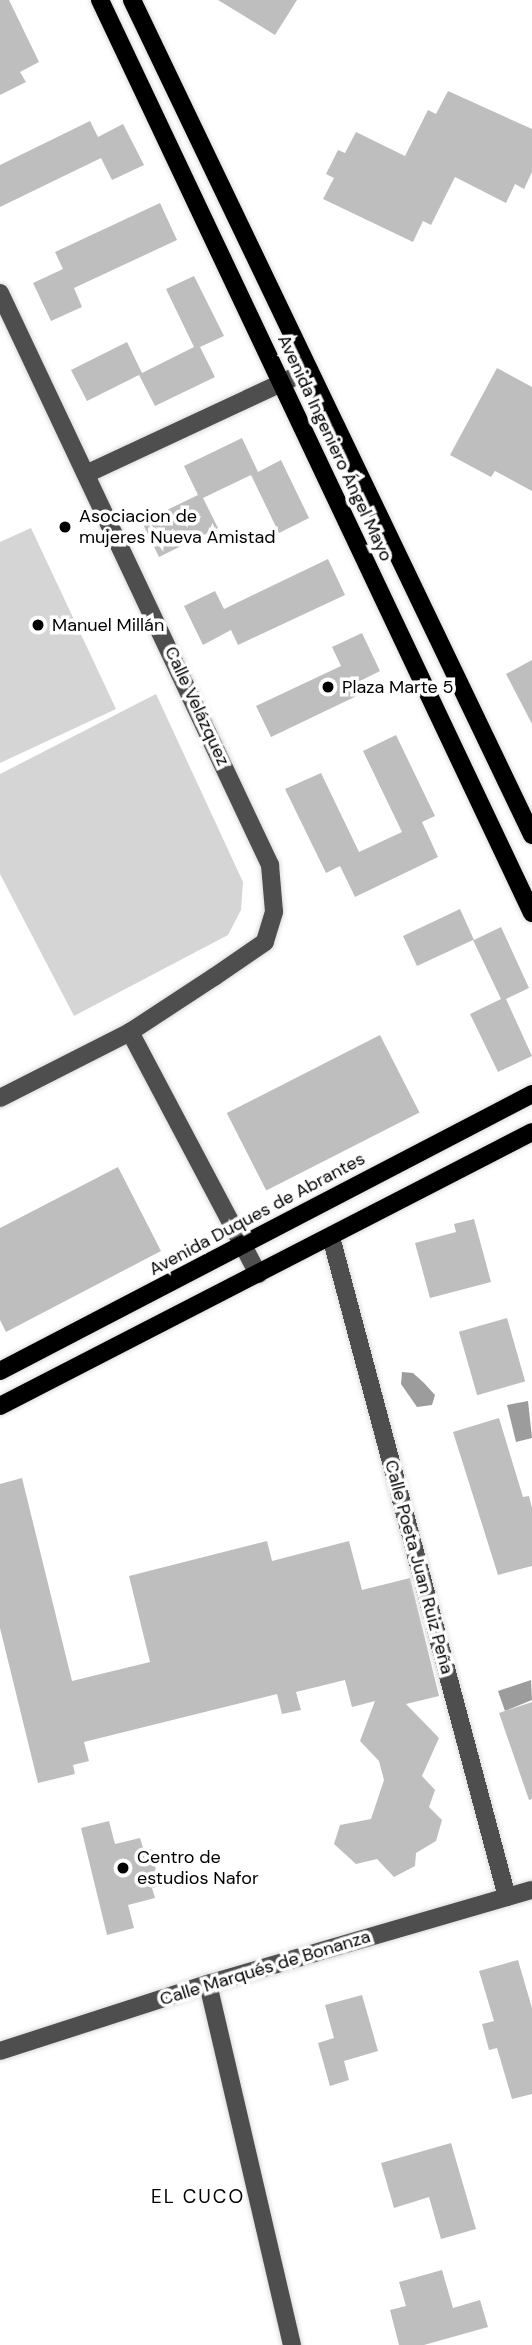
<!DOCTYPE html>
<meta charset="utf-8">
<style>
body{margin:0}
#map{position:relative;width:532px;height:2345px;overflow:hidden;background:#fff;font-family:"DM Sans",sans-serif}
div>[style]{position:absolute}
.green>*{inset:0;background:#d5d5d5}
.water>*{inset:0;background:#9c9c9c}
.building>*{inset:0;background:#bebebe;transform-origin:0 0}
.roads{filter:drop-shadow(0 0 2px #dbdbdb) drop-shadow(0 0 2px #dbdbdb)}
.minor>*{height:18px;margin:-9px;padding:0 9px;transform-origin:9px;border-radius:9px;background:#4e4e4e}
.major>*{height:18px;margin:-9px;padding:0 9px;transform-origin:9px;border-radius:9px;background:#000}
.dots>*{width:19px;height:19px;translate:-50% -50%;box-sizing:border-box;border:4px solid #fff;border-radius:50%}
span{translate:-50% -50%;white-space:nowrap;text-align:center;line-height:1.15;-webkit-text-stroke:7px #fff;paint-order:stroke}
.street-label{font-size:18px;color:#000}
.poi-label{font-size:18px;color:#000}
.left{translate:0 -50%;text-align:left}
.neighbourhood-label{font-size:19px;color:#000;letter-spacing:2px}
</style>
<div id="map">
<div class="green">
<div style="clip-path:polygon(31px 528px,116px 709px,0 763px,0 542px)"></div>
<div style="clip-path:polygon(156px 694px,243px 882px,241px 910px,228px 935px,74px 1016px,0 874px,0 774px)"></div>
</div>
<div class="water">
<div style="clip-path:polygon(402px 1372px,413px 1373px,424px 1383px,435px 1395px,432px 1405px,417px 1407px,401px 1384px)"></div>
<div style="clip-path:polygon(528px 1401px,532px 1438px,516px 1442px,507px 1405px)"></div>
<div style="clip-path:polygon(531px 1680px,532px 1700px,505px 1711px,498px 1691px)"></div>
</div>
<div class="building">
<div style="clip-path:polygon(0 0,9px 0,39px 62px,20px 72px,26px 82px,0 95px)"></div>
<div style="clip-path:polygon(218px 0,297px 0,275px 35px)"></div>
<div style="clip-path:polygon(448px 91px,532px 129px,532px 172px,524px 189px,515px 184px,506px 203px,455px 177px,431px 225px,423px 221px,413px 242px,323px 199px,334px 178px,326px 174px,338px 150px,345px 153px,356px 132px,405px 156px,428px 110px,436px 114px)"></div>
<div style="clip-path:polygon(90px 121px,98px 137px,123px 124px,144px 165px,112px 180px,101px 158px,0 207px,0 165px)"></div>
<div style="clip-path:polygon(160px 203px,177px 240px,74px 288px,82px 307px,51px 321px,33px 283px,63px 269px,55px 252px)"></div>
<div style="clip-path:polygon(194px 276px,224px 336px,200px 347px,215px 377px,155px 406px,139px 375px,87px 401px,71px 370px,127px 342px,142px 373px,194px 347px,166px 289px)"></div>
<div style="clip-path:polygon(497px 368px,532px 387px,532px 491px,495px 471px,491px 477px,450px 455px)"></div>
<div style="clip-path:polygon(242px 438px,258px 472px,281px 460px,309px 518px,279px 533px,251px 475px,203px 498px,218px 528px,159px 557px,142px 522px,198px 495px,184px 466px)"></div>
<div style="clip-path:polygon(328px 559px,345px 595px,238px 645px,231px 630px,203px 645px,184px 606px,215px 591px,224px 609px)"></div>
<div style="clip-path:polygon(362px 633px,380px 671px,358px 682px,363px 693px,271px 737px,256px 706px,341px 666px,332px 647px)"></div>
<div style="clip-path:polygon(532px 660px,532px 724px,506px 674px)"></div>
<div style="clip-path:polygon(396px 735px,435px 816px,422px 822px,438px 857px,355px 897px,340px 866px,326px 873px,285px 789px,321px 773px,359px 852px,402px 832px,363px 751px)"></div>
<div style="clip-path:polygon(460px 909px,474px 940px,501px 927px,529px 988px,506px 999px,532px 1056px,498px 1072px,470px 1014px,501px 999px,473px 940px,417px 966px,403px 936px)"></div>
<div style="left:380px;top:1035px;width:87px;height:172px;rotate:63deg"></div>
<div style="clip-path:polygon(118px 1167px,161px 1251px,6px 1332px,0 1320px,0 1228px)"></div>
<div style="clip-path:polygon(474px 1219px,491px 1282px,430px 1298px,415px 1243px,456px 1232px,454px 1224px)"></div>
<div style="left:507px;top:1318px;width:66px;height:50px;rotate:74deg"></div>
<div style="clip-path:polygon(499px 1418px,523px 1497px,529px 1496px,532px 1508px,532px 1566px,498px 1575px,453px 1432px)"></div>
<div style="clip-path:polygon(22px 1478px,72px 1681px,150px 1662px,129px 1576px,267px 1541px,272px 1561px,349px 1541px,362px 1590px,410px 1578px,439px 1696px,406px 1704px,439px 1738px,422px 1776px,435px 1790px,429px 1807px,442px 1820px,436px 1841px,416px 1853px,415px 1866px,394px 1877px,377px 1859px,356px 1864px,334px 1844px,340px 1825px,371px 1819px,384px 1780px,379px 1761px,360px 1741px,375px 1701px,352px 1707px,345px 1680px,296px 1692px,301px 1710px,282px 1714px,277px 1694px,84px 1742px,89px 1761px,73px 1765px,75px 1774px,38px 1783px,0 1628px,0 1484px)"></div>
<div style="clip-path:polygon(532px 1702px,532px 1799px,529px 1800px,499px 1713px)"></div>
<div style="clip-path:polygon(109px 1821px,115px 1844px,140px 1838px,144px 1851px,151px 1849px,160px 1886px,152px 1888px,155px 1898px,128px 1905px,134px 1928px,107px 1935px,81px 1828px)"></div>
<div style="clip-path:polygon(518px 1960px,532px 2008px,532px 2094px,512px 2099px,497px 2048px,489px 2050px,482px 2024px,494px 2021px,479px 1971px)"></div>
<div style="clip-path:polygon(362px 1995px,378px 2051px,344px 2061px,349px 2080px,330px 2086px,318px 2043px,334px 2038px,325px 2005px)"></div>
<div style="clip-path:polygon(451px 2143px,476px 2229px,441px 2239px,429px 2197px,394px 2208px,381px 2163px)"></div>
<div style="clip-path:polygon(442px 2270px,453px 2308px,480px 2300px,488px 2327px,424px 2345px,399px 2345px,390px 2310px,406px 2306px,399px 2282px)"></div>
</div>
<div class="roads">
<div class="minor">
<div style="left:0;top:293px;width:633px;rotate:64.73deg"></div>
<div style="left:270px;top:865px;width:47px;rotate:85.1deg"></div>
<div style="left:274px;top:912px;width:31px;rotate:107deg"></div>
<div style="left:265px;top:942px;width:62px;rotate:145.5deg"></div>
<div style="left:214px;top:977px;width:100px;rotate:146.8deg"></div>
<div style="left:130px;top:1032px;width:146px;rotate:153.1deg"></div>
<div style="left:86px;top:474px;width:246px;rotate:-25deg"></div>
<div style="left:130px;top:1032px;width:274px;rotate:62.1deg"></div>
<div style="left:331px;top:1237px;width:683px;rotate:75.07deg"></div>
<div style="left:208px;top:1984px;width:371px;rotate:76.9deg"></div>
<div style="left:0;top:2051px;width:219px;rotate:-17.9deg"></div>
<div style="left:208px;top:1984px;width:337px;rotate:-16.2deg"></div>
</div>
<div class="major">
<div style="left:100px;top:0;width:1010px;rotate:64.68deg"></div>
<div style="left:132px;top:0;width:926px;rotate:64.4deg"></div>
<div style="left:0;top:1371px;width:600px;rotate:-27.5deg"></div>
<div style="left:0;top:1406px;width:598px;rotate:-27.25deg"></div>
</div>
</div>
<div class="dots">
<div style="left:65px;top:527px;background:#000"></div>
<div style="left:38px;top:625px;background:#000"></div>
<div style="left:328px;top:687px;background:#000"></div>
<div style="left:123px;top:1868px;background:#000"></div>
</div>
<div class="street-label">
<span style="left:335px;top:448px;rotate:65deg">Avenida Ingeniero Ángel Mayo</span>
<span style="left:197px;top:706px;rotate:65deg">Calle Velázquez</span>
<span style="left:257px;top:1214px;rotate:-28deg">Avenida Duques de Abrantes</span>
<span style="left:419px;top:1567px;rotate:75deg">Calle Poeta Juan Ruiz Peña</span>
<span style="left:265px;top:1968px;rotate:-17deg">Calle Marqués de Bonanza</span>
</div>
<div class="poi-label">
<span class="left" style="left:79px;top:527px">Asociacion de<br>mujeres Nueva Amistad</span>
<span class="left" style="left:52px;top:625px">Manuel Millán</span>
<span class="left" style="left:342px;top:687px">Plaza Marte 5</span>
<span class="left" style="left:137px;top:1868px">Centro de<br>estudios Nafor</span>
</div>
<div class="neighbourhood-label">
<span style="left:198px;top:2197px">EL CUCO</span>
</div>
</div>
